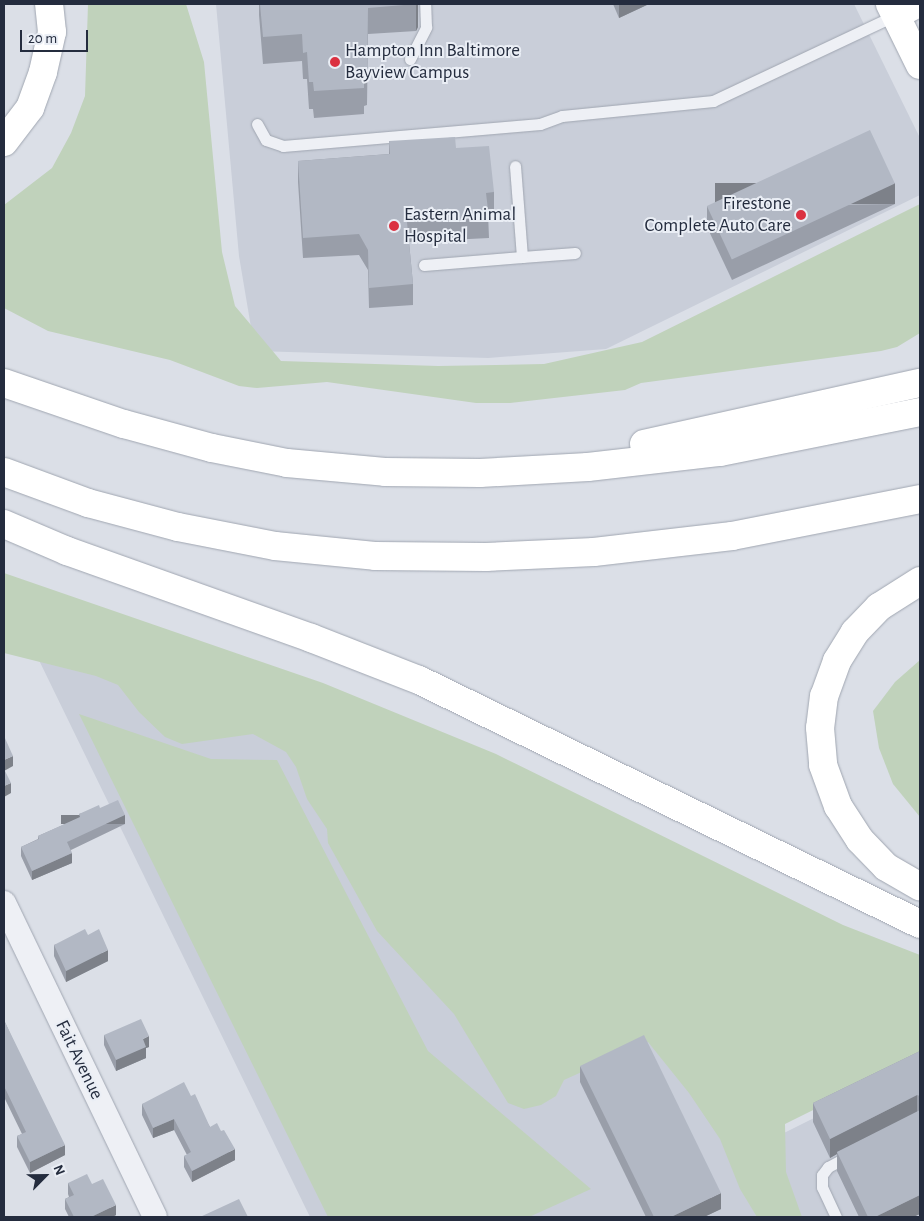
<!DOCTYPE html>
<style>
body{margin:0}
#map{position:relative;width:924px;height:1221px;overflow:hidden;background:#dbdfe7;font-family:"Alegreya Sans",sans-serif}
div>[style]{position:absolute}
.built>*{inset:0;background:#c9ced9}
.green>*{inset:0;background:#c0d2bb}
.roads{filter:drop-shadow(0 0 1px #a0a6b1) drop-shadow(0 0 1px #a0a6b1)}
.service>*{height:11px;margin:-5.5px;padding:0 5.5px;transform-origin:5.5px;border-radius:5.5px;background:#eef0f5}
.minor>*{height:24px;margin:-12px;padding:0 12px;transform-origin:12px;border-radius:12px;background:#eef0f5}
.primary>*{height:28px;margin:-14px;padding:0 14px;transform-origin:14px;border-radius:14px;background:#fff}
.motorway>*{height:28px;margin:-14px;padding:0 14px;transform-origin:14px;border-radius:14px;background:#fff}
.wall>*{inset:0;background:#999ea9}
.shaded-wall>*{inset:0;background:#7d8189;transform-origin:0 0}
.building>*{inset:0;background:#b2b8c4;transform-origin:0 0}
.dots>*{width:14px;height:14px;translate:-50% -50%;box-sizing:border-box;border:2px solid #eaeef5;border-radius:50%}
span{translate:-50% -50%;white-space:nowrap;text-align:center;line-height:1.15;-webkit-text-stroke:4px #eaeef5;paint-order:stroke}
.poi-label{font-size:19px;color:#242c3e}
.left{translate:0 -50%;text-align:left}
.right{translate:-100% -50%;text-align:right}
.street-label{font-size:19px;color:#242c3e}
.frame{position:absolute;inset:0;border:5px solid #242c3e;pointer-events:none}
.north{position:absolute;left:20px;top:1151px;width:50px;height:50px;-webkit-text-stroke:4px #eaeef5;paint-order:stroke;rotate:67deg;font-size:14px;font-weight:700;line-height:20px;text-align:center;color:#242c3e}
.north::after{content:'';display:block;margin:auto;width:18px;height:22px;background:#242c3e;clip-path:polygon(50% 0,100% 100%,50% 72%,0 100%)}
.scale{position:absolute;left:20px;top:30px;width:68px;height:22px;box-sizing:border-box;border:2px solid #242c3e;border-top:0;padding-left:6px;font-size:15px;line-height:18px;white-space:nowrap;color:#242c3e;-webkit-text-stroke:4px #eaeef5;paint-order:stroke}
</style>
<div id="map">
<div class="built">
<div style="clip-path:polygon(216px 4px,854px 4px,920px 138px,920px 195px,606px 349px,488px 358px,255px 351px,239px 256px)"></div>
<div style="clip-path:polygon(35px 652px,343px 706px,647px 1026px,782px 1134px,920px 1065px,920px 1217px,310px 1217px)"></div>
</div>
<div class="green">
<div style="clip-path:polygon(88px 4px,186px 4px,204px 62px,222px 252px,235px 306px,281px 361px,438px 366px,544px 364px,642px 342px,920px 204px,920px 333px,897px 347px,881px 351px,641px 383px,625px 390px,510px 403px,476px 403px,327px 382px,257px 388px,239px 386px,170px 360px,48px 331px,4px 308px,4px 205px,52px 168px,71px 133px,85px 96px)"></div>
<div style="clip-path:polygon(4px 573px,323px 683px,496px 754px,843px 925px,920px 955px,920px 1057px,785px 1124px,786px 1172px,802px 1217px,757px 1217px,740px 1189px,720px 1139px,689px 1093px,648px 1042px,564px 1080px,556px 1096px,541px 1105px,524px 1109px,508px 1103px,454px 1014px,377px 931px,328px 843px,327px 829px,307px 799px,296px 767px,286px 752px,253px 734px,182px 744px,165px 737px,139px 712px,118px 685px,96px 676px,4px 653px)"></div>
<div style="clip-path:polygon(920px 660px,920px 817px,893px 784px,879px 748px,873px 711px,895px 682px)"></div>
<div style="clip-path:polygon(79px 714px,211px 759px,277px 760px,428px 1051px,591px 1189px,529px 1217px,328px 1217px)"></div>
</div>
<div class="roads">
<div class="service">
<div style="left:410px;top:59px;width:36px;rotate:-63deg"></div>
<div style="left:426px;top:27px;width:23px;rotate:-92deg"></div>
<div style="left:257px;top:124px;width:18px;rotate:61deg"></div>
<div style="left:266px;top:140px;width:18px;rotate:19deg"></div>
<div style="left:283px;top:146px;width:258px;rotate:-4.9deg"></div>
<div style="left:540px;top:124px;width:23px;rotate:-20deg"></div>
<div style="left:562px;top:116px;width:152px;rotate:-5.7deg"></div>
<div style="left:713px;top:101px;width:202px;rotate:-25.2deg"></div>
<div style="left:522px;top:257px;width:53px;rotate:-4.3deg"></div>
<div style="left:424px;top:265px;width:98px;rotate:-4.7deg"></div>
<div style="left:522px;top:257px;width:91px;rotate:-94.4deg"></div>
<div style="left:836px;top:1217px;width:33px;rotate:-115deg"></div>
<div style="left:822px;top:1187px;width:12px;rotate:-90deg"></div>
<div style="left:822px;top:1175px;width:10px;rotate:-53deg"></div>
<div style="left:828px;top:1167px;width:24px;rotate:-28deg"></div>
</div>
<div class="minor">
<div style="left:4px;top:903px;width:348px;rotate:64.3deg"></div>
</div>
<div class="primary">
<div style="left:890px;top:4px;width:68px;rotate:63.8deg"></div>
<div style="left:896px;top:15px;width:24px;rotate:-28deg"></div>
</div>
<div class="motorway">
<div style="left:4px;top:142px;width:43px;rotate:-52.6deg"></div>
<div style="left:30px;top:108px;width:38px;rotate:-70deg"></div>
<div style="left:43px;top:72px;width:41px;rotate:-77.3deg"></div>
<div style="left:52px;top:32px;width:28px;rotate:-96deg"></div>
<div style="left:4px;top:383px;width:127px;rotate:18.9deg"></div>
<div style="left:124px;top:424px;width:91px;rotate:15.3deg"></div>
<div style="left:212px;top:448px;width:76px;rotate:11.3deg"></div>
<div style="left:287px;top:463px;width:98px;rotate:5.2deg"></div>
<div style="left:385px;top:472px;width:95px;rotate:0.6deg"></div>
<div style="left:480px;top:473px;width:108px;rotate:-3.2deg"></div>
<div style="left:588px;top:467px;width:133px;rotate:-6.5deg"></div>
<div style="left:720px;top:452px;width:204px;rotate:-11.3deg"></div>
<div style="left:644px;top:444px;width:283px;rotate:-12.5deg"></div>
<div style="left:4px;top:472px;width:90px;rotate:20.3deg"></div>
<div style="left:88px;top:503px;width:93px;rotate:14.9deg"></div>
<div style="left:178px;top:527px;width:99px;rotate:11.1deg"></div>
<div style="left:275px;top:546px;width:100px;rotate:5.7deg"></div>
<div style="left:375px;top:556px;width:111px;rotate:0.5deg"></div>
<div style="left:486px;top:557px;width:108px;rotate:-2.7deg"></div>
<div style="left:594px;top:552px;width:139px;rotate:-6.6deg"></div>
<div style="left:732px;top:536px;width:192px;rotate:-11.1deg"></div>
<div style="left:4px;top:524px;width:69px;rotate:23.2deg"></div>
<div style="left:67px;top:551px;width:259px;rotate:19.6deg"></div>
<div style="left:311px;top:638px;width:116px;rotate:21.3deg"></div>
<div style="left:419px;top:680px;width:557px;rotate:25.97deg"></div>
<div style="left:920px;top:581px;width:49px;rotate:147.6deg"></div>
<div style="left:879px;top:607px;width:35px;rotate:134deg"></div>
<div style="left:855px;top:632px;width:34px;rotate:122deg"></div>
<div style="left:837px;top:661px;width:37px;rotate:110deg"></div>
<div style="left:824px;top:696px;width:32px;rotate:97deg"></div>
<div style="left:820px;top:728px;width:37px;rotate:85deg"></div>
<div style="left:823px;top:765px;width:44px;rotate:69.9deg"></div>
<div style="left:838px;top:806px;width:40px;rotate:57.1deg"></div>
<div style="left:860px;top:840px;width:37px;rotate:46deg"></div>
<div style="left:886px;top:867px;width:39px;rotate:30deg"></div>
</div>
</div>
<div class="wall">
<div style="clip-path:polygon(259px 4px,418px 4px,418px 27px,416px 31px,368px 34px,367px 105px,364px 106px,364px 114px,314px 118px,313px 109px,309px 109px,307px 79px,303px 79px,302px 61px,263px 64px,259px 15px)"></div>
<div style="clip-path:polygon(613px 4px,649px 4px,619px 18px)"></div>
<div style="clip-path:polygon(389px 141px,456px 148px,494px 192px,494px 212px,488px 213px,489px 238px,409px 242px,413px 284px,413px 305px,369px 308px,368px 270px,359px 255px,303px 258px,298px 182px,298px 161px,389px 154px)"></div>
<div style="clip-path:polygon(895px 204px,732px 280px,707px 227px,707px 206px)"></div>
<div style="clip-path:polygon(100px 808px,125px 824px,71px 850px,72px 863px,32px 880px,21px 856px,21px 847px,38px 839px,38px 836px,79px 818px,79px 814px)"></div>
<div style="clip-path:polygon(88px 935px,108px 961px,66px 982px,54px 956px,54px 945px)"></div>
<div style="clip-path:polygon(4px 1020px,65px 1155px,30px 1173px,17px 1147px,17px 1136px,22px 1134px,4px 1097px)"></div>
<div style="clip-path:polygon(104px 1035px,149px 1047px,146px 1048px,146px 1058px,116px 1071px,104px 1045px)"></div>
<div style="clip-path:polygon(920px 1051px,920px 1214px,913px 1217px,859px 1217px,837px 1171px,837px 1154px,830px 1158px,813px 1122px,813px 1103px)"></div>
<div style="clip-path:polygon(580px 1066px,721px 1209px,704px 1217px,646px 1217px,580px 1082px)"></div>
<div style="clip-path:polygon(191px 1096px,210px 1127px,235px 1160px,192px 1182px,184px 1167px,184px 1156px,187px 1155px,174px 1130px,153px 1138px,142px 1115px,142px 1104px)"></div>
<div style="clip-path:polygon(68px 1183px,92px 1184px,116px 1215px,112px 1217px,69px 1217px,65px 1209px,65px 1199px,69px 1197px,68px 1194px)"></div>
</div>
<div class="shaded-wall">
<div style="clip-path:polygon(416px 4px,418px 4px,418px 27px,416px 31px)"></div>
<div style="clip-path:polygon(619px 4px,649px 4px,619px 18px)"></div>
<div style="left:895px;top:183px;width:21px;height:180px;rotate:90deg"></div>
<div style="clip-path:polygon(13px 756px,13px 766px,4px 771px,4px 760px)"></div>
<div style="clip-path:polygon(11px 783px,11px 793px,4px 797px,4px 786px)"></div>
<div style="left:125px;top:815px;width:9px;height:64px;rotate:90deg"></div>
<div style="clip-path:polygon(72px 853px,72px 863px,32px 880px,32px 871px)"></div>
<div style="clip-path:polygon(108px 950px,108px 961px,66px 982px,66px 971px)"></div>
<div style="clip-path:polygon(149px 1036px,149px 1047px,146px 1048px,146px 1058px,116px 1071px,116px 1060px,143px 1039px)"></div>
<div style="clip-path:polygon(917px 1095px,917px 1113px,837px 1152px,837px 1154px,830px 1158px,830px 1139px)"></div>
<div style="clip-path:polygon(174px 1119px,174px 1130px,153px 1138px,153px 1128px)"></div>
<div style="clip-path:polygon(65px 1145px,65px 1155px,30px 1173px,30px 1162px)"></div>
<div style="clip-path:polygon(235px 1149px,235px 1160px,192px 1182px,192px 1171px)"></div>
<div style="clip-path:polygon(721px 1193px,721px 1209px,704px 1217px,671px 1217px)"></div>
<div style="clip-path:polygon(920px 1195px,920px 1214px,913px 1217px,875px 1217px)"></div>
<div style="clip-path:polygon(116px 1205px,116px 1215px,112px 1217px,91px 1217px)"></div>
</div>
<div class="building">
<div style="clip-path:polygon(260px 4px,416px 4px,368px 8px,367px 78px,364px 79px,364px 88px,314px 91px,313px 82px,309px 82px,307px 52px,303px 53px,302px 34px,263px 37px)"></div>
<div style="left:870px;top:130px;width:59px;height:180px;rotate:65deg"></div>
<div style="clip-path:polygon(455px 137px,456px 148px,489px 146px,494px 192px,486px 193px,489px 218px,407px 222px,413px 284px,369px 288px,368px 250px,359px 234px,303px 238px,298px 161px,390px 154px,389px 141px)"></div>
<div style="clip-path:polygon(4px 736px,13px 756px,4px 760px)"></div>
<div style="clip-path:polygon(4px 769px,11px 783px,4px 786px)"></div>
<div style="clip-path:polygon(118px 800px,125px 815px,67px 842px,72px 853px,32px 871px,21px 847px,39px 839px,38px 836px,80px 817px,79px 814px,99px 805px,100px 808px)"></div>
<div style="clip-path:polygon(85px 929px,88px 935px,99px 929px,108px 950px,66px 971px,54px 945px)"></div>
<div style="clip-path:polygon(141px 1019px,149px 1036px,143px 1039px,146px 1047px,116px 1060px,104px 1035px)"></div>
<div style="clip-path:polygon(4px 1020px,65px 1145px,30px 1162px,17px 1136px,26px 1132px,4px 1086px)"></div>
<div style="clip-path:polygon(644px 1035px,721px 1193px,671px 1217px,654px 1217px,580px 1066px)"></div>
<div style="clip-path:polygon(920px 1051px,920px 1096px,917px 1095px,830px 1139px,813px 1103px)"></div>
<div style="clip-path:polygon(184px 1082px,191px 1096px,195px 1094px,210px 1127px,217px 1123px,221px 1131px,224px 1130px,235px 1149px,192px 1171px,184px 1156px,191px 1152px,174px 1119px,153px 1128px,142px 1104px)"></div>
<div style="clip-path:polygon(920px 1110px,920px 1195px,875px 1217px,868px 1217px,837px 1152px)"></div>
<div style="clip-path:polygon(87px 1174px,92px 1184px,103px 1179px,116px 1205px,91px 1217px,74px 1217px,65px 1199px,74px 1195px,68px 1183px)"></div>
<div style="clip-path:polygon(239px 1199px,248px 1217px,200px 1217px)"></div>
</div>
<div class="dots">
<div style="left:335px;top:62px;background:#db3141"></div>
<div style="left:801px;top:215px;background:#db3141"></div>
<div style="left:394px;top:226px;background:#db3141"></div>
</div>
<div class="poi-label">
<span class="left" style="left:345px;top:62px">Hampton Inn Baltimore<br>Bayview Campus</span>
<span class="right" style="left:791px;top:215px">Firestone<br>Complete Auto Care</span>
<span class="left" style="left:404px;top:226px">Eastern Animal<br>Hospital</span>
</div>
<div class="street-label">
<span style="left:79px;top:1060px;rotate:64deg">Fait Avenue</span>
</div>
<div class="frame"></div>
<div class="north">N</div>
<div class="scale">20 m</div>
</div>
